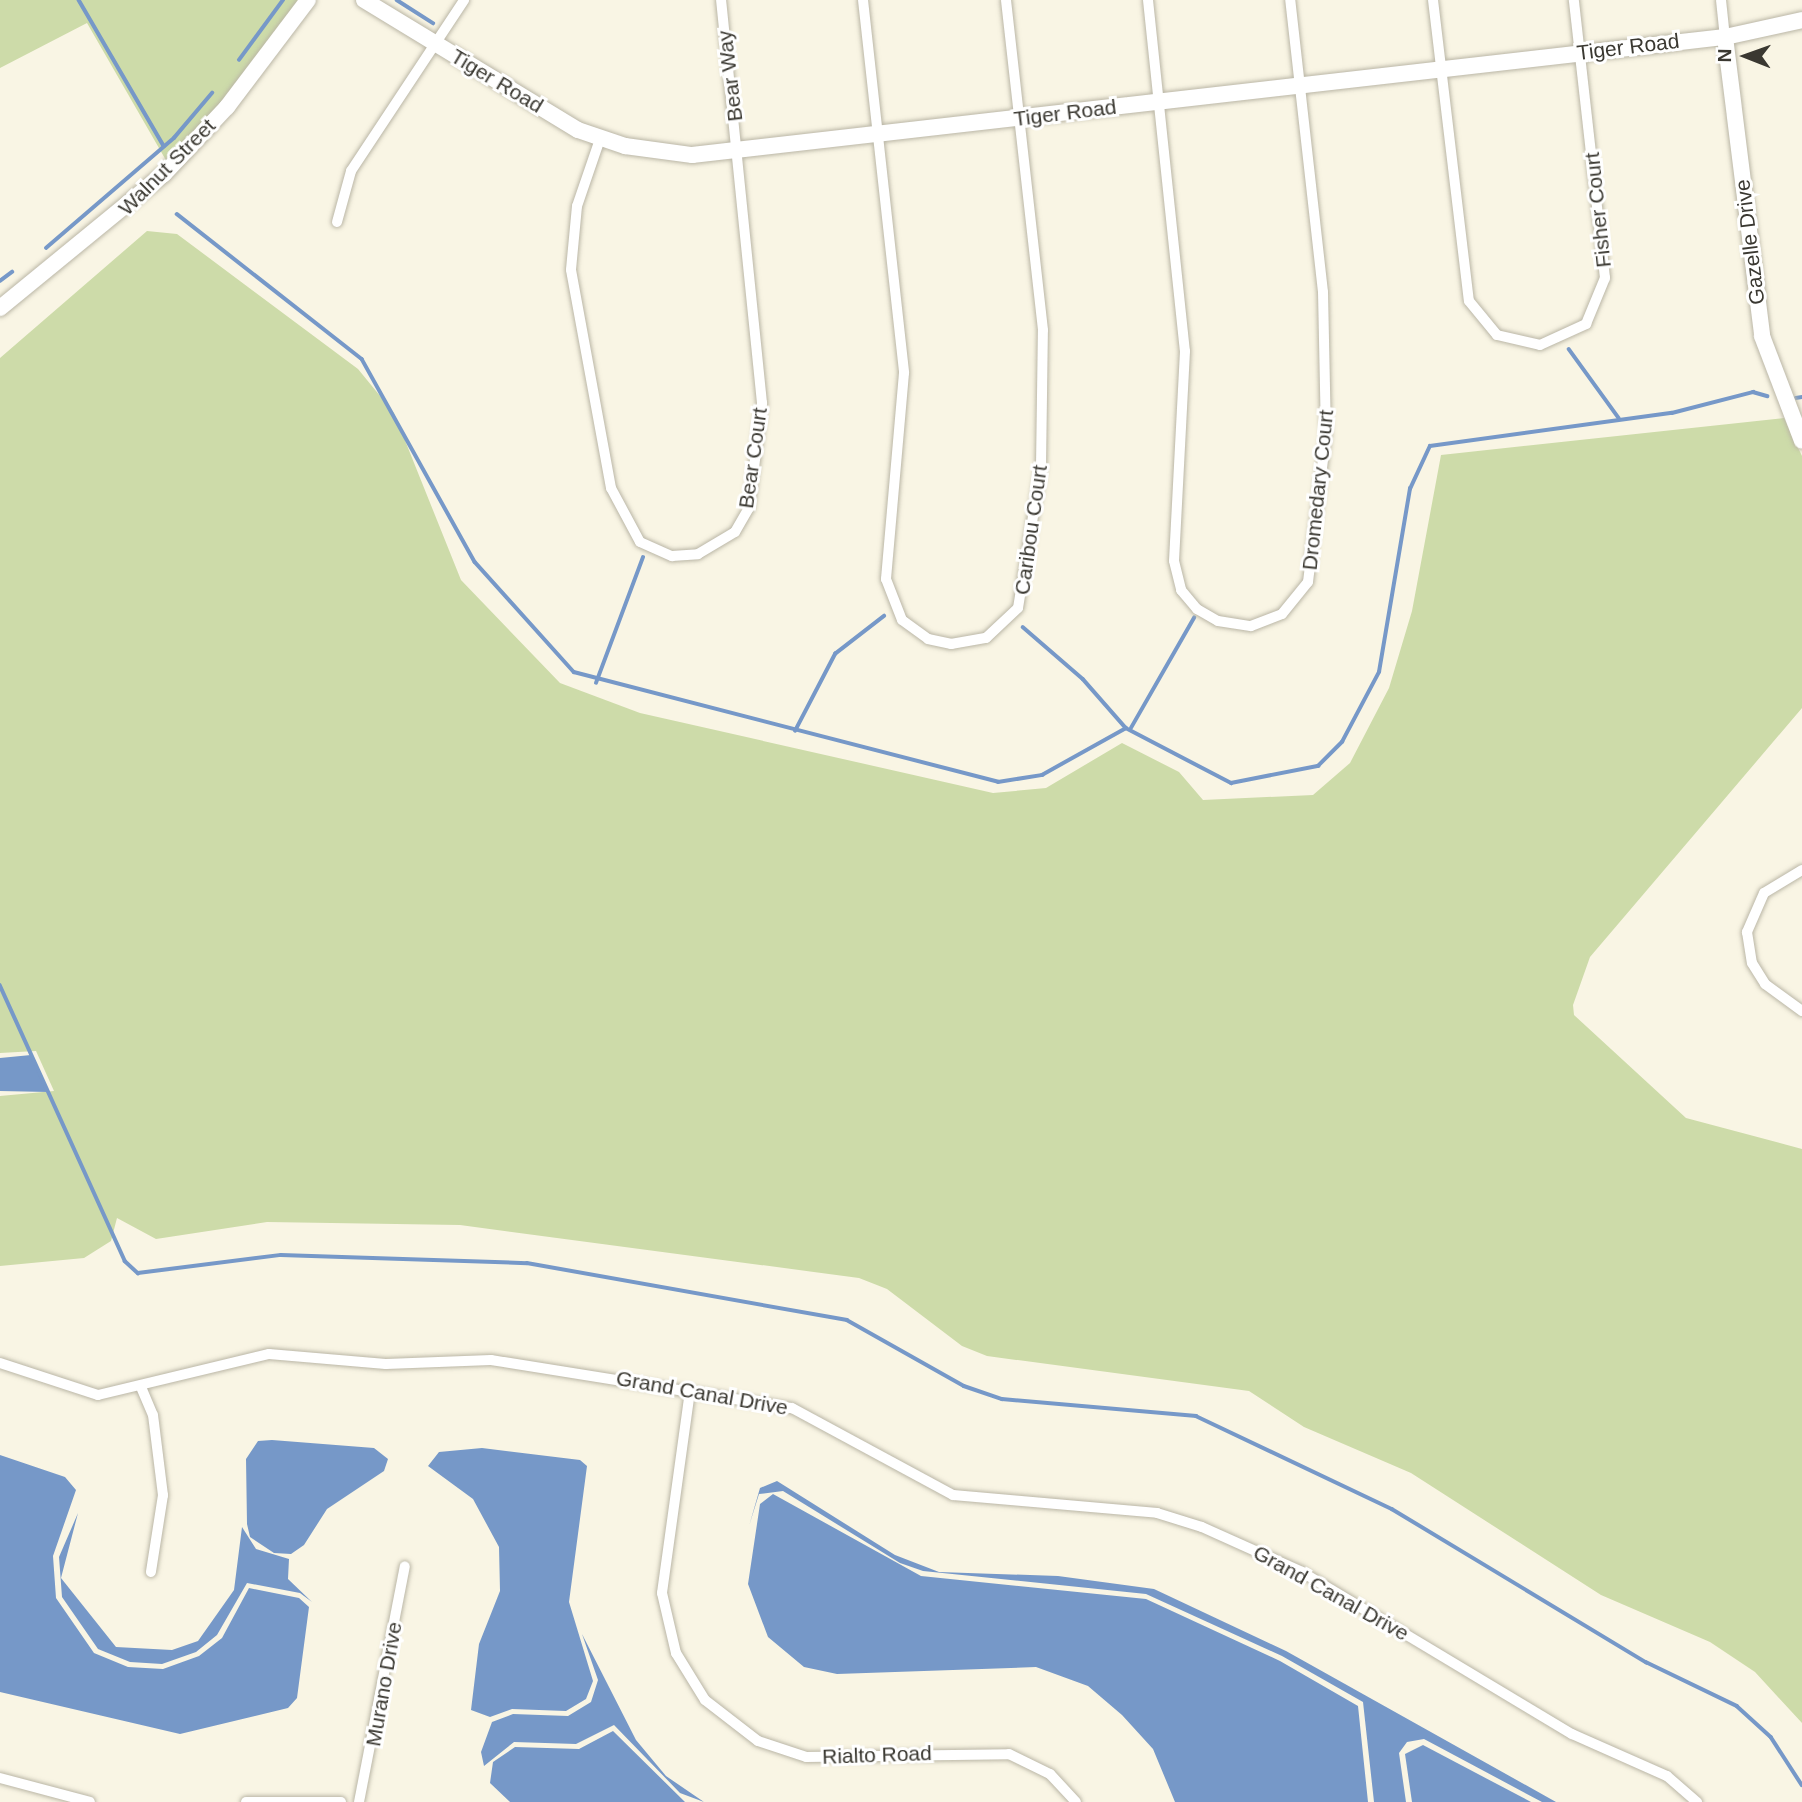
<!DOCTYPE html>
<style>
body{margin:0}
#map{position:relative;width:1802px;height:1802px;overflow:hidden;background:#f9f5e4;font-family:Arial,sans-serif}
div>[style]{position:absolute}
.green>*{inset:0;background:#cddba9}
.water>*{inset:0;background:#7698c8}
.stream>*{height:3.5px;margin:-1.75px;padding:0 1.75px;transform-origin:1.75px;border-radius:1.75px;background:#7698c8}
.roads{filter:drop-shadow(0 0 2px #bab6a6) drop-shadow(0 0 2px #bab6a6)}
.street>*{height:10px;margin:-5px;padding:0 5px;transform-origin:5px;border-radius:5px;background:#fff}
.secondary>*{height:16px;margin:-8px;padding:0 8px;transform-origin:8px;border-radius:8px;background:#fff}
span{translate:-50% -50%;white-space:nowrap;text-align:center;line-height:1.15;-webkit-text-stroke:6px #fff;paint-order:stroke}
.street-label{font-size:21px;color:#3a3831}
.north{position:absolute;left:1711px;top:21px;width:70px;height:70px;-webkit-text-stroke:5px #fff;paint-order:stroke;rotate:271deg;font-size:19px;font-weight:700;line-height:28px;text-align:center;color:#3a3831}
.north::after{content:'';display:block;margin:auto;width:24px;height:32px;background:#3a3831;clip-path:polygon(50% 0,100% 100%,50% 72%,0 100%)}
</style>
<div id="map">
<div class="green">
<div style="clip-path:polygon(0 0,300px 0,229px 94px,167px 162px,87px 23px,0 68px)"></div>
<div style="clip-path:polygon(147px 231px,177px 234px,358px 369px,394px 413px,461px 580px,560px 683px,640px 713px,993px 793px,1046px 788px,1122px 743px,1179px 772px,1203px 800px,1313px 795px,1350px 763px,1389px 688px,1412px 611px,1441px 455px,1784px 418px,1802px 456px,1802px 708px,1590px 957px,1573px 1005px,1574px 1015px,1686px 1118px,1802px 1149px,1802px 1723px,1755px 1672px,1710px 1642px,1601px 1595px,1411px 1473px,1304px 1427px,1249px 1391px,987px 1356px,962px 1346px,887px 1289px,859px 1278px,460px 1225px,267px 1222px,156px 1239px,117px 1218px,111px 1241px,84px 1258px,0 1266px,0 1096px,54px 1091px,36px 1051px,0 1053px,0 358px)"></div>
</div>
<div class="water">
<div style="clip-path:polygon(31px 1055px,48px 1092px,0 1091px,0 1058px)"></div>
<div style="clip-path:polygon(272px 1440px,374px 1448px,388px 1459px,384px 1471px,327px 1509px,304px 1545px,291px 1554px,274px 1553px,250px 1537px,247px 1524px,246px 1459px,258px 1441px)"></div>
<div style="clip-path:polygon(482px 1448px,580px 1460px,587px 1466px,569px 1602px,593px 1681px,586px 1699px,566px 1711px,512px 1709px,490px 1717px,471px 1710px,479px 1644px,500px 1591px,499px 1547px,473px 1499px,428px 1466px,439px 1452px)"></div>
<div style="clip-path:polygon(0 1455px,65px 1477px,76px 1490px,53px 1556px,56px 1598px,94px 1653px,128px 1667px,163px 1669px,199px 1656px,222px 1638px,249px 1588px,299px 1598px,309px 1607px,297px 1698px,288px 1708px,180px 1734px,0 1692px)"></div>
<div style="clip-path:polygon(777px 1481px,895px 1555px,939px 1572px,1058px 1576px,1154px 1589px,1286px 1651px,1556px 1802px,1542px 1802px,1424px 1739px,1407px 1742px,1399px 1753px,1406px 1802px,1374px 1802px,1363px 1702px,1282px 1656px,1146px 1594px,923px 1571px,900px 1563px,783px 1491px,759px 1494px,749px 1526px,760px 1488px)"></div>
<div style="clip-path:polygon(773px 1494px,921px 1576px,1146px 1599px,1280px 1661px,1358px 1706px,1368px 1802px,1175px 1802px,1153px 1749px,1122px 1715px,1088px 1686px,1036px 1667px,837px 1674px,804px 1667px,768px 1637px,748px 1584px,760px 1504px)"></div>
<div style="clip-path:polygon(78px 1513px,61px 1578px,116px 1647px,172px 1650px,198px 1641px,234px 1590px,242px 1527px,256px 1549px,289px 1559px,288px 1579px,312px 1602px,300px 1593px,247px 1583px,217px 1635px,196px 1652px,162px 1664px,130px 1662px,98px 1649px,62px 1597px,59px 1557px)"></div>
<div style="clip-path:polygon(582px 1634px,636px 1740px,666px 1776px,704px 1802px,680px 1793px,614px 1725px,576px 1744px,514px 1742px,484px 1766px,481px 1752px,492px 1722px,513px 1714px,568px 1716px,591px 1702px,598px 1680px)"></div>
<div style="clip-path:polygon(613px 1731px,685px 1802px,510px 1802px,490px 1783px,493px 1762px,515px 1747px,579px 1749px)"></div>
<div style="clip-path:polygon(1423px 1745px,1531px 1802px,1412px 1802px,1405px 1754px)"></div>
</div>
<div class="stream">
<div style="left:79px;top:0;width:169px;rotate:59.8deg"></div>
<div style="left:397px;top:0;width:43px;rotate:32.6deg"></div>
<div style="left:239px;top:60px;width:74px;rotate:-53.7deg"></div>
<div style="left:177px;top:214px;width:235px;rotate:38.1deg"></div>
<div style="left:362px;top:359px;width:232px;rotate:60.9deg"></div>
<div style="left:475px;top:562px;width:148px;rotate:48deg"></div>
<div style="left:574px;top:672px;width:438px;rotate:14.5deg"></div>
<div style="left:998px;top:782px;width:45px;rotate:-9deg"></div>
<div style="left:1042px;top:775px;width:96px;rotate:-29.2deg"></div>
<div style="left:1126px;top:728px;width:119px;rotate:27.6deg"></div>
<div style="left:1231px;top:783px;width:89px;rotate:-11.1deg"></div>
<div style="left:1318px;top:766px;width:34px;rotate:-45deg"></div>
<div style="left:1342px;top:742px;width:79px;rotate:-62.1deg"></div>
<div style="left:1379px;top:672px;width:186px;rotate:-80.4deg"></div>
<div style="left:1410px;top:489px;width:47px;rotate:-65.1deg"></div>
<div style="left:1430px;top:446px;width:244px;rotate:-7.8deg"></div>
<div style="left:1672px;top:413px;width:84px;rotate:-14.5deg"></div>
<div style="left:1753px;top:392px;width:15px;rotate:16deg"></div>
<div style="left:46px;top:248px;width:169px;rotate:-40.7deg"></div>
<div style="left:174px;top:138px;width:59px;rotate:-49.8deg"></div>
<div style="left:0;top:281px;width:15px;rotate:-37deg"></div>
<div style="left:1569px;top:349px;width:85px;rotate:54.1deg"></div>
<div style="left:1796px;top:398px;width:6px;rotate:-9deg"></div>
<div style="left:1023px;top:627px;width:79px;rotate:40.9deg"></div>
<div style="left:1083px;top:679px;width:65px;rotate:48.7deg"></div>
<div style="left:596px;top:683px;width:134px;rotate:-69.5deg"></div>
<div style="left:1131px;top:728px;width:127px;rotate:-60.2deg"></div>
<div style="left:795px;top:731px;width:87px;rotate:-62.5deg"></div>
<div style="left:835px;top:654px;width:62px;rotate:-37.8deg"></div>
<div style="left:0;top:985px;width:303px;rotate:65.6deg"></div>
<div style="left:125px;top:1261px;width:18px;rotate:43deg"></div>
<div style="left:138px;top:1273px;width:144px;rotate:-7.2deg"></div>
<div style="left:281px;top:1255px;width:246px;rotate:1.9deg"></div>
<div style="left:527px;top:1263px;width:325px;rotate:10.1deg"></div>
<div style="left:847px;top:1320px;width:134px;rotate:29.4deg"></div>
<div style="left:964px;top:1386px;width:40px;rotate:18.9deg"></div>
<div style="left:1002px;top:1399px;width:195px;rotate:5deg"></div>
<div style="left:1196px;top:1416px;width:217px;rotate:25.4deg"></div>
<div style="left:1392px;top:1509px;width:297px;rotate:31.1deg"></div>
<div style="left:1646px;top:1662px;width:101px;rotate:25.8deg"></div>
<div style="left:1737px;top:1706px;width:46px;rotate:42.4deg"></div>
<div style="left:1771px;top:1737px;width:57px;rotate:57.1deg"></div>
</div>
<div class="roads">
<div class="street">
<div style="left:863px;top:0;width:375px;rotate:83.7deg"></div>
<div style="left:904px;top:373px;width:207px;rotate:95deg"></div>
<div style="left:886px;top:579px;width:44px;rotate:68.7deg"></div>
<div style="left:902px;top:620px;width:32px;rotate:36deg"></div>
<div style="left:928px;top:639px;width:24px;rotate:12deg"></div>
<div style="left:951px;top:644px;width:36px;rotate:-10deg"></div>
<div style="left:986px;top:638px;width:44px;rotate:-43.2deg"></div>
<div style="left:1018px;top:608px;width:143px;rotate:-80.7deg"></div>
<div style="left:1041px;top:467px;width:137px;rotate:-89.2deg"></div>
<div style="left:1043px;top:330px;width:332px;rotate:-96.4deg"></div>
<div style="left:1148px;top:0;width:353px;rotate:84deg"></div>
<div style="left:1185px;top:351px;width:210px;rotate:93deg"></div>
<div style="left:1174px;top:561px;width:30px;rotate:76deg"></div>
<div style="left:1181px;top:590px;width:25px;rotate:50deg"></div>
<div style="left:1197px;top:609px;width:24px;rotate:30deg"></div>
<div style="left:1218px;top:621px;width:33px;rotate:9deg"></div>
<div style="left:1251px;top:626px;width:33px;rotate:-21deg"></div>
<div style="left:1282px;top:614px;width:41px;rotate:-50.9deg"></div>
<div style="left:1308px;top:582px;width:148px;rotate:-83deg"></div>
<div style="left:1326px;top:435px;width:143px;rotate:-91.2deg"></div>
<div style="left:1323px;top:292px;width:294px;rotate:-96.4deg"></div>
<div style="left:1433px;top:0;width:303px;rotate:83.2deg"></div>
<div style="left:1469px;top:301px;width:44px;rotate:50.5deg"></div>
<div style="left:1497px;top:335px;width:44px;rotate:13.1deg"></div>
<div style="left:1540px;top:345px;width:51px;rotate:-24.5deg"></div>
<div style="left:1586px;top:324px;width:50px;rotate:-67.6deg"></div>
<div style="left:1605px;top:278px;width:280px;rotate:-96.4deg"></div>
<div style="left:1721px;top:0;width:37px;rotate:84deg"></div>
<div style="left:600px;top:139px;width:71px;rotate:108.9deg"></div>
<div style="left:577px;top:206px;width:64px;rotate:95.4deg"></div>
<div style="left:571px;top:270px;width:222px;rotate:79.6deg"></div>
<div style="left:611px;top:488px;width:61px;rotate:61.8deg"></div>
<div style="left:640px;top:542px;width:35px;rotate:24deg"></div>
<div style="left:672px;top:556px;width:26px;rotate:-4deg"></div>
<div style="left:698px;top:554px;width:43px;rotate:-30.7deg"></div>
<div style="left:735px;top:532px;width:28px;rotate:-60deg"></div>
<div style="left:749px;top:508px;width:106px;rotate:-82.9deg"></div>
<div style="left:762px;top:403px;width:405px;rotate:-95.8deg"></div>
<div style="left:337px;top:222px;width:53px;rotate:-74.6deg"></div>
<div style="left:351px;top:171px;width:205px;rotate:-56.5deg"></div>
<div style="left:1802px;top:870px;width:44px;rotate:148.8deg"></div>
<div style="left:1764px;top:893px;width:43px;rotate:113.6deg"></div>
<div style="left:1747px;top:932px;width:31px;rotate:81deg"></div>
<div style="left:1752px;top:963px;width:25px;rotate:58deg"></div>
<div style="left:1765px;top:984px;width:46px;rotate:36.1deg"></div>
<div style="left:0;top:1363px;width:103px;rotate:18.1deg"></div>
<div style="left:98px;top:1395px;width:176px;rotate:-13.5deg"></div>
<div style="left:269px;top:1354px;width:117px;rotate:4.9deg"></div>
<div style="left:386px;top:1364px;width:105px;rotate:-2.2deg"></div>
<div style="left:491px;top:1360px;width:305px;rotate:9.1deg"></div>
<div style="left:792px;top:1408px;width:183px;rotate:28.4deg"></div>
<div style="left:953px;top:1495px;width:205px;rotate:5deg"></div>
<div style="left:1157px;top:1513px;width:47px;rotate:17.3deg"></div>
<div style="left:1202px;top:1527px;width:110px;rotate:24.2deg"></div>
<div style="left:1302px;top:1572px;width:315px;rotate:31deg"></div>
<div style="left:1572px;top:1734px;width:104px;rotate:23.9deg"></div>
<div style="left:1667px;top:1776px;width:40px;rotate:41deg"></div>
<div style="left:141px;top:1387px;width:30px;rotate:67deg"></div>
<div style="left:153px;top:1415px;width:81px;rotate:82.9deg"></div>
<div style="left:163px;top:1495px;width:78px;rotate:98.9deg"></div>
<div style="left:690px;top:1391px;width:204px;rotate:97.9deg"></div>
<div style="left:662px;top:1593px;width:62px;rotate:76.9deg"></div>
<div style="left:676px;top:1653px;width:55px;rotate:58.3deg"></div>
<div style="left:705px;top:1700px;width:67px;rotate:37.7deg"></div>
<div style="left:758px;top:1741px;width:51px;rotate:18.4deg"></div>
<div style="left:806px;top:1757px;width:203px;rotate:-0.8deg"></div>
<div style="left:1009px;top:1754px;width:46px;rotate:26deg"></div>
<div style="left:1050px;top:1774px;width:38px;rotate:47deg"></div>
<div style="left:0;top:1778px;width:93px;rotate:14.9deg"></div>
<div style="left:246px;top:1802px;width:95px"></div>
<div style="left:359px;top:1802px;width:240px;rotate:-79deg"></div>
</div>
<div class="secondary">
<div style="left:364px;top:0;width:250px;rotate:31.3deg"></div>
<div style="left:578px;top:130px;width:50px;rotate:18.8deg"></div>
<div style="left:625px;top:146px;width:68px;rotate:7.7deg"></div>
<div style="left:692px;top:155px;width:1040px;rotate:-6.52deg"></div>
<div style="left:1725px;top:37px;width:79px;rotate:-12.4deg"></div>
<div style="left:1725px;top:37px;width:301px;rotate:82.9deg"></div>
<div style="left:1762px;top:336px;width:112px;rotate:69.1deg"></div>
<div style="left:0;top:308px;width:212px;rotate:-39.3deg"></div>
<div style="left:164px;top:174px;width:92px;rotate:-46.8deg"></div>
<div style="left:227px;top:107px;width:134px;rotate:-52.9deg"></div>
</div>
</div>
<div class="street-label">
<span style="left:1628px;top:47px;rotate:-7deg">Tiger Road</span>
<span style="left:730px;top:76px;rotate:-97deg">Bear Way</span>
<span style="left:497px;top:81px;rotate:31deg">Tiger Road</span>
<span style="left:1065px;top:113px;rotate:-7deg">Tiger Road</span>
<span style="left:167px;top:167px;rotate:-45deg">Walnut Street</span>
<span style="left:1598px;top:210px;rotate:-96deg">Fisher Court</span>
<span style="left:1750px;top:242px;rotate:-97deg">Gazelle Drive</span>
<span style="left:753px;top:458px;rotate:-82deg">Bear Court</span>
<span style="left:1318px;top:490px;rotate:-84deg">Dromedary Court</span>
<span style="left:1031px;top:530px;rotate:-82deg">Caribou Court</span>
<span style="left:702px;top:1393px;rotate:10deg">Grand Canal Drive</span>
<span style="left:1331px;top:1593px;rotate:29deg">Grand Canal Drive</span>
<span style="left:384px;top:1684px;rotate:-80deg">Murano Drive</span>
<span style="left:877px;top:1755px;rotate:-2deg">Rialto Road</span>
</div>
<div class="north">N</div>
</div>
